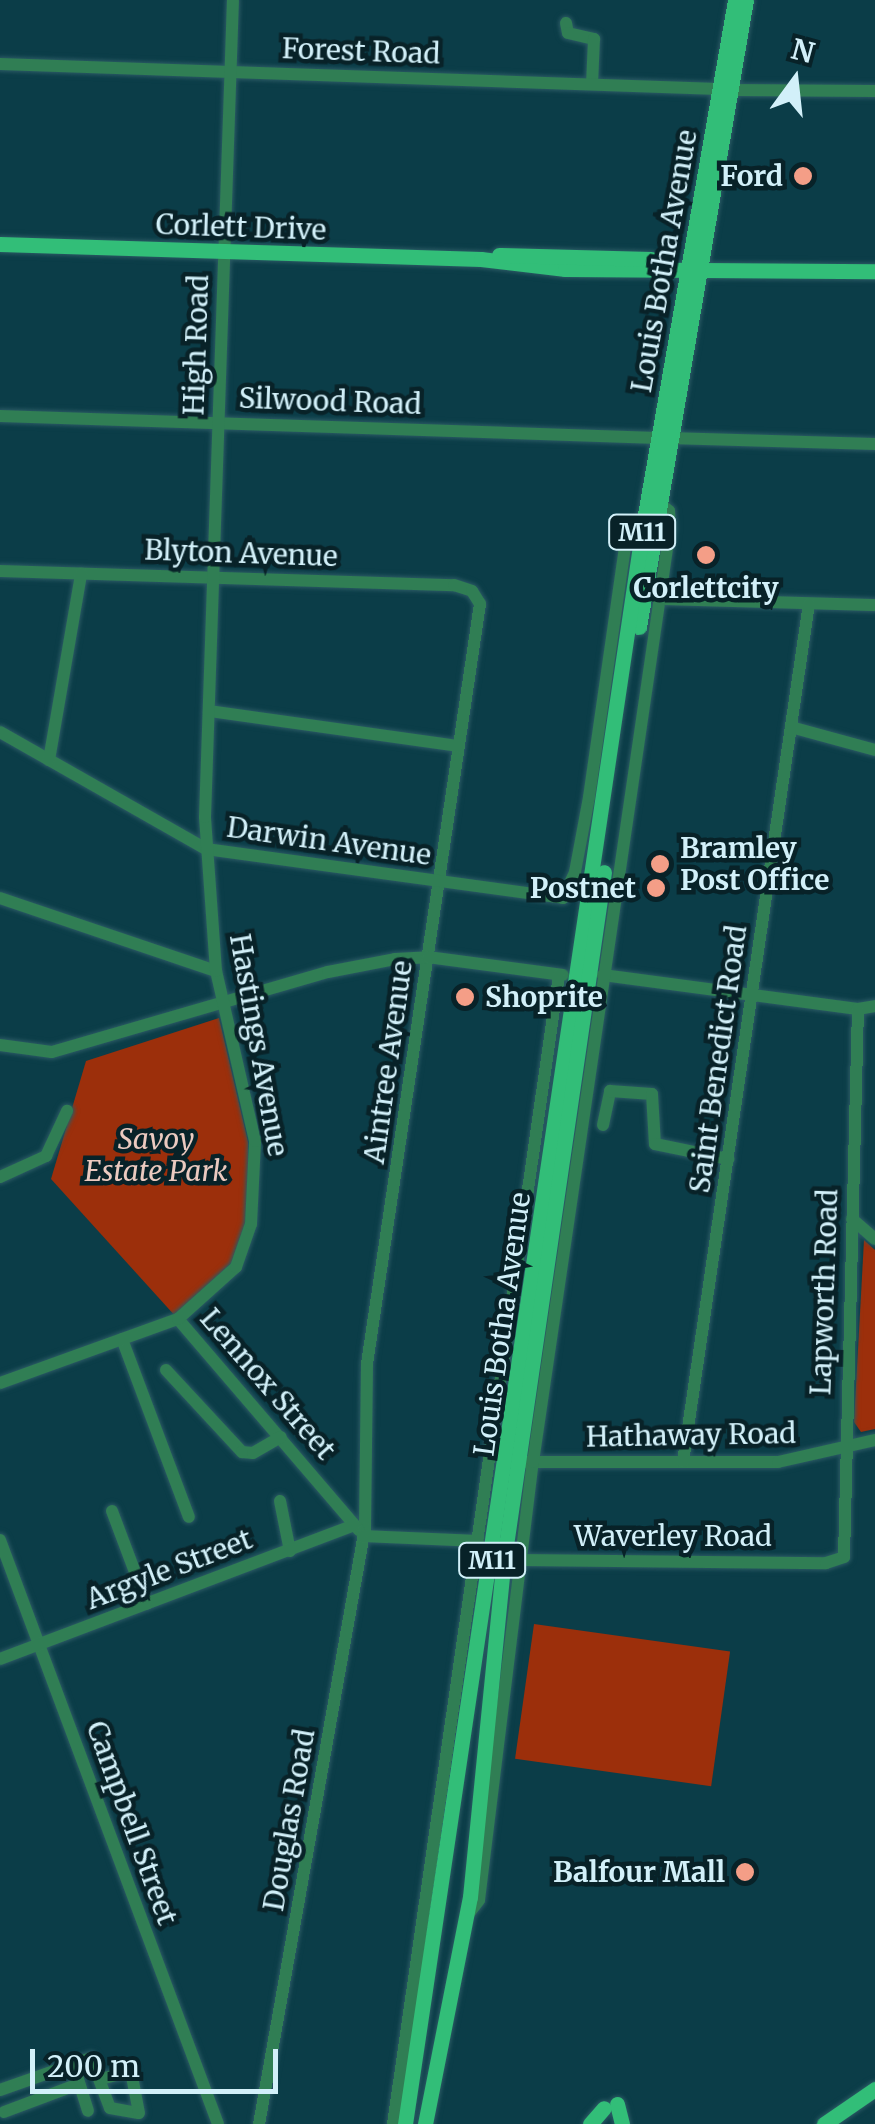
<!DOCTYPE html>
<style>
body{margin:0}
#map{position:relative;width:875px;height:2124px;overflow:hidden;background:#0b3d48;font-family:Merriweather,serif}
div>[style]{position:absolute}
.green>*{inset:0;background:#9c2f0b;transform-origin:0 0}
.roads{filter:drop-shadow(0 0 2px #2b5a64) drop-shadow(0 0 2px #2b5a64)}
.minor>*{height:12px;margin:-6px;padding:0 6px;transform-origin:6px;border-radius:6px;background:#307e54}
.major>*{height:15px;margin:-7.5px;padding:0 7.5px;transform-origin:7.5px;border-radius:7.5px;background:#32be78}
.dots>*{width:28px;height:28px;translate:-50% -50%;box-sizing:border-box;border:5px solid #082228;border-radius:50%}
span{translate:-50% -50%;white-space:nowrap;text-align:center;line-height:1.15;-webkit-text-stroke:9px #082228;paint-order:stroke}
.shield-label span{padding:2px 8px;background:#082228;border:2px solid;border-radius:8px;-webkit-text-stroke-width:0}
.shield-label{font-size:25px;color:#d2f0f9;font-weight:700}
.street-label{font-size:28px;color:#d2f0f9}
.poi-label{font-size:28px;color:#d2f0f9;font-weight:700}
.right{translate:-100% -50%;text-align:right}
.left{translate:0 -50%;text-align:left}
.park-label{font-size:28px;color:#ebcac0;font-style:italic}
.north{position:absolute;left:745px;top:30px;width:100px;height:100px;-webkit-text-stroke:8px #082228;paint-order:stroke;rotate:15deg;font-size:28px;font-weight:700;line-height:40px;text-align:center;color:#d2f0f9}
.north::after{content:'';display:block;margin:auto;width:35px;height:45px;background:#d2f0f9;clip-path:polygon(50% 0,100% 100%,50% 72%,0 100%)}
.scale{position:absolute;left:30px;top:2049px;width:248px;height:45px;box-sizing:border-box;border:5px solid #d2f0f9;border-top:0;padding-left:12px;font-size:30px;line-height:35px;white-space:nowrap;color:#d2f0f9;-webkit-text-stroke:8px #082228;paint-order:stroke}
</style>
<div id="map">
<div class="green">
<div style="clip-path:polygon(219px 1018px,248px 1142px,248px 1204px,240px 1254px,177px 1318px,51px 1179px,86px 1061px)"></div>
<div style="clip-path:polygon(864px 1240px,875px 1250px,875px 1429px,861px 1432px,854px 1422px)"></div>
<div style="left:534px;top:1624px;width:198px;height:136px;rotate:8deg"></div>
</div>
<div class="roads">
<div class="minor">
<div style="left:566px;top:23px;width:10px;rotate:79deg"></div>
<div style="left:568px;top:33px;width:27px;rotate:13deg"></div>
<div style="left:594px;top:39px;width:45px;rotate:92.5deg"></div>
<div style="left:0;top:64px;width:719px;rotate:1.99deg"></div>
<div style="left:730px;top:90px;width:145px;rotate:0.4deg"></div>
<div style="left:0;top:416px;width:658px;rotate:1.91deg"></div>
<div style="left:669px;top:438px;width:206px;rotate:1.7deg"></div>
<div style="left:0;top:571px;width:454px;rotate:1.8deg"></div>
<div style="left:454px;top:585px;width:19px;rotate:18deg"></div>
<div style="left:472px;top:591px;width:15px;rotate:58deg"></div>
<div style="left:480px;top:604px;width:768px;rotate:98.46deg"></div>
<div style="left:367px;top:1364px;width:164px;rotate:90.7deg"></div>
<div style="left:365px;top:1528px;width:605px;rotate:100.08deg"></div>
<div style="left:660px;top:599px;width:215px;rotate:1.6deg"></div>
<div style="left:209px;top:711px;width:252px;rotate:8deg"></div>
<div style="left:791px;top:727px;width:87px;rotate:15.3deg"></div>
<div style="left:0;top:732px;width:237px;rotate:29.6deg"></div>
<div style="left:206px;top:849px;width:360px;rotate:7.8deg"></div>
<div style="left:563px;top:898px;width:29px;rotate:-65deg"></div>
<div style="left:575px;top:872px;width:76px;rotate:-79.4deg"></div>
<div style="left:589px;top:797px;width:260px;rotate:-81.8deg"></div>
<div style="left:626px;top:540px;width:19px;rotate:-28deg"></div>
<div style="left:49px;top:760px;width:189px;rotate:-80.2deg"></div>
<div style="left:0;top:898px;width:228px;rotate:18.7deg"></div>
<div style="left:603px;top:975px;width:257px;rotate:7.6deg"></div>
<div style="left:858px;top:1009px;width:17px;rotate:-10deg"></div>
<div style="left:0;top:1045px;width:52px;rotate:7.7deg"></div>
<div style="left:52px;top:1052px;width:287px;rotate:-16.2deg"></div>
<div style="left:328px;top:972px;width:68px;rotate:-11deg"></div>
<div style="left:395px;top:959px;width:33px;rotate:-3deg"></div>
<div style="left:428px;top:957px;width:136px;rotate:7.6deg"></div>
<div style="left:603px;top:1125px;width:35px;rotate:-78deg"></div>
<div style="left:610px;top:1091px;width:42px;rotate:4.1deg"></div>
<div style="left:652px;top:1094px;width:50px;rotate:86.6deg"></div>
<div style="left:655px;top:1144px;width:75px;rotate:11.6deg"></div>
<div style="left:0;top:1177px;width:51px;rotate:-24.5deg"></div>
<div style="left:46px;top:1156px;width:50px;rotate:-65deg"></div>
<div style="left:852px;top:1219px;width:30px;rotate:41deg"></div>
<div style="left:178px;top:1319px;width:278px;rotate:49.4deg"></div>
<div style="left:122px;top:1339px;width:190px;rotate:69.4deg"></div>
<div style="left:166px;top:1370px;width:112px;rotate:47.2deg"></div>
<div style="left:242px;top:1452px;width:11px;rotate:5deg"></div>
<div style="left:253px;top:1453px;width:32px;rotate:-30deg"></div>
<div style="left:0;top:1383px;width:189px;rotate:-19.8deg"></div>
<div style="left:178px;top:1319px;width:78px;rotate:-41.9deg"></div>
<div style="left:236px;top:1267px;width:46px;rotate:-70.8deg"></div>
<div style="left:251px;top:1224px;width:83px;rotate:-87.2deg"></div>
<div style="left:255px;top:1141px;width:174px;rotate:-102.9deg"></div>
<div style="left:216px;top:971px;width:154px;rotate:-94.1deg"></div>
<div style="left:205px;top:817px;width:817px;rotate:-88.04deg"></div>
<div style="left:525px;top:1462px;width:253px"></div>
<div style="left:778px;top:1462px;width:99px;rotate:-12.8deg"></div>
<div style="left:683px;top:1462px;width:867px;rotate:-81.65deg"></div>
<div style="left:280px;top:1501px;width:51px;rotate:78.7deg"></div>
<div style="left:112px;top:1511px;width:99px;rotate:69.4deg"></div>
<div style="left:363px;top:1536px;width:115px;rotate:2.5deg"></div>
<div style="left:0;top:1540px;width:623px;rotate:69.53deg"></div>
<div style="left:519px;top:1560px;width:307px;rotate:0.6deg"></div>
<div style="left:826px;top:1563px;width:19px;rotate:-18deg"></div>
<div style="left:844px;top:1557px;width:548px;rotate:-88.54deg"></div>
<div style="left:0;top:1659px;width:379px;rotate:-20.7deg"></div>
<div style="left:467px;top:1916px;width:20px;rotate:-53deg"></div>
<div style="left:479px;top:1900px;width:441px;rotate:-83deg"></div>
<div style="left:533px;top:1462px;width:943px;rotate:-81.65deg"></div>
<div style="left:670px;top:529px;width:18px;rotate:-93deg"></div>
<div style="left:669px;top:511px;width:14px;rotate:-141deg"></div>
<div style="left:73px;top:2063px;width:50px;rotate:72.6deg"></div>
<div style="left:0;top:2090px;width:96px;rotate:-19.4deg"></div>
<div style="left:91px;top:2058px;width:53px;rotate:69.2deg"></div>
<div style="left:110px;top:2108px;width:29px;rotate:10deg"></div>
<div style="left:139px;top:2113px;width:43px;rotate:-100.8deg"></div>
<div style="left:131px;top:2071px;width:31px;rotate:165deg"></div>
<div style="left:4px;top:2112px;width:80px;rotate:-20.5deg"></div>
<div style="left:393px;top:2124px;width:1161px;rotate:-81.78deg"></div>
</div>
<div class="major">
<div style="left:0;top:244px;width:481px;rotate:1.8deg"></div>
<div style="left:481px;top:259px;width:85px;rotate:6.8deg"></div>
<div style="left:565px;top:269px;width:310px;rotate:0.4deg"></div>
<div style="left:499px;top:255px;width:152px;rotate:1.5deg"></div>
<div style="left:639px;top:627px;width:636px;rotate:-80.32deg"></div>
<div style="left:617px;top:2104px;width:21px;rotate:76deg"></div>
<div style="left:405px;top:2124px;width:1622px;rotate:-81.53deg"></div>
<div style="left:644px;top:520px;width:528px;rotate:-80.07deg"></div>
<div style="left:425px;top:2124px;width:231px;rotate:-78.8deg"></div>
<div style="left:470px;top:1897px;width:340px;rotate:-84.3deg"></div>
<div style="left:504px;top:1559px;width:694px;rotate:-81.72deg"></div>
<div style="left:590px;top:2124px;width:21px;rotate:-49deg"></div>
<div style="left:824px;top:2124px;width:62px;rotate:-34.5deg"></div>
</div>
</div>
<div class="dots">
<div style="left:803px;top:176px;background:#f49e87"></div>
<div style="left:706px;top:555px;background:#f49e87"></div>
<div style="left:660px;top:864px;background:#f49e87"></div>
<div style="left:656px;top:888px;background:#f49e87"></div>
<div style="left:465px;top:997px;background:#f49e87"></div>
<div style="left:745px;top:1872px;background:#f49e87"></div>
</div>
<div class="shield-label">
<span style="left:642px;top:532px">M11</span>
<span style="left:492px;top:1560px">M11</span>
</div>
<div class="street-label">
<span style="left:361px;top:51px;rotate:2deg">Forest Road</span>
<span style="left:241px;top:227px;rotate:2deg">Corlett Drive</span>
<span style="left:664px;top:261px;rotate:-80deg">Louis Botha Avenue</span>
<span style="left:196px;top:345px;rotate:-88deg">High Road</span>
<span style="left:330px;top:401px;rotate:2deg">Silwood Road</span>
<span style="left:241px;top:553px;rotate:2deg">Blyton Avenue</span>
<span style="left:329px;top:841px;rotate:8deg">Darwin Avenue</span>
<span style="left:259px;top:1045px;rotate:80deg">Hastings Avenue</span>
<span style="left:718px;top:1059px;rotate:-82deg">Saint Benedict Road</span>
<span style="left:388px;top:1062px;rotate:-82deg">Aintree Avenue</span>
<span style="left:824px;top:1292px;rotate:-88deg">Lapworth Road</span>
<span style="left:502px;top:1324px;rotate:-82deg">Louis Botha Avenue</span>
<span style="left:268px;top:1384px;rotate:49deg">Lennox Street</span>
<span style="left:691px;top:1435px;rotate:-1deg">Hathaway Road</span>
<span style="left:673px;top:1536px">Waverley Road</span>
<span style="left:169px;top:1569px;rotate:-21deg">Argyle Street</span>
<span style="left:289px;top:1820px;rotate:-80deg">Douglas Road</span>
<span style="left:132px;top:1823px;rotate:70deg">Campbell Street</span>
</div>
<div class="poi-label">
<span class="right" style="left:783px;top:176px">Ford</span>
<span style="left:706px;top:588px">Corlettcity</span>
<span class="left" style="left:680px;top:864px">Bramley<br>Post Office</span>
<span class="right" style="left:636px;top:888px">Postnet</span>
<span class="left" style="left:485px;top:997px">Shoprite</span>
<span class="right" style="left:725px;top:1872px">Balfour Mall</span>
</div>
<div class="park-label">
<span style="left:156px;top:1155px">Savoy<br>Estate Park</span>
</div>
<div class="north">N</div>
<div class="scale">200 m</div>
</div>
